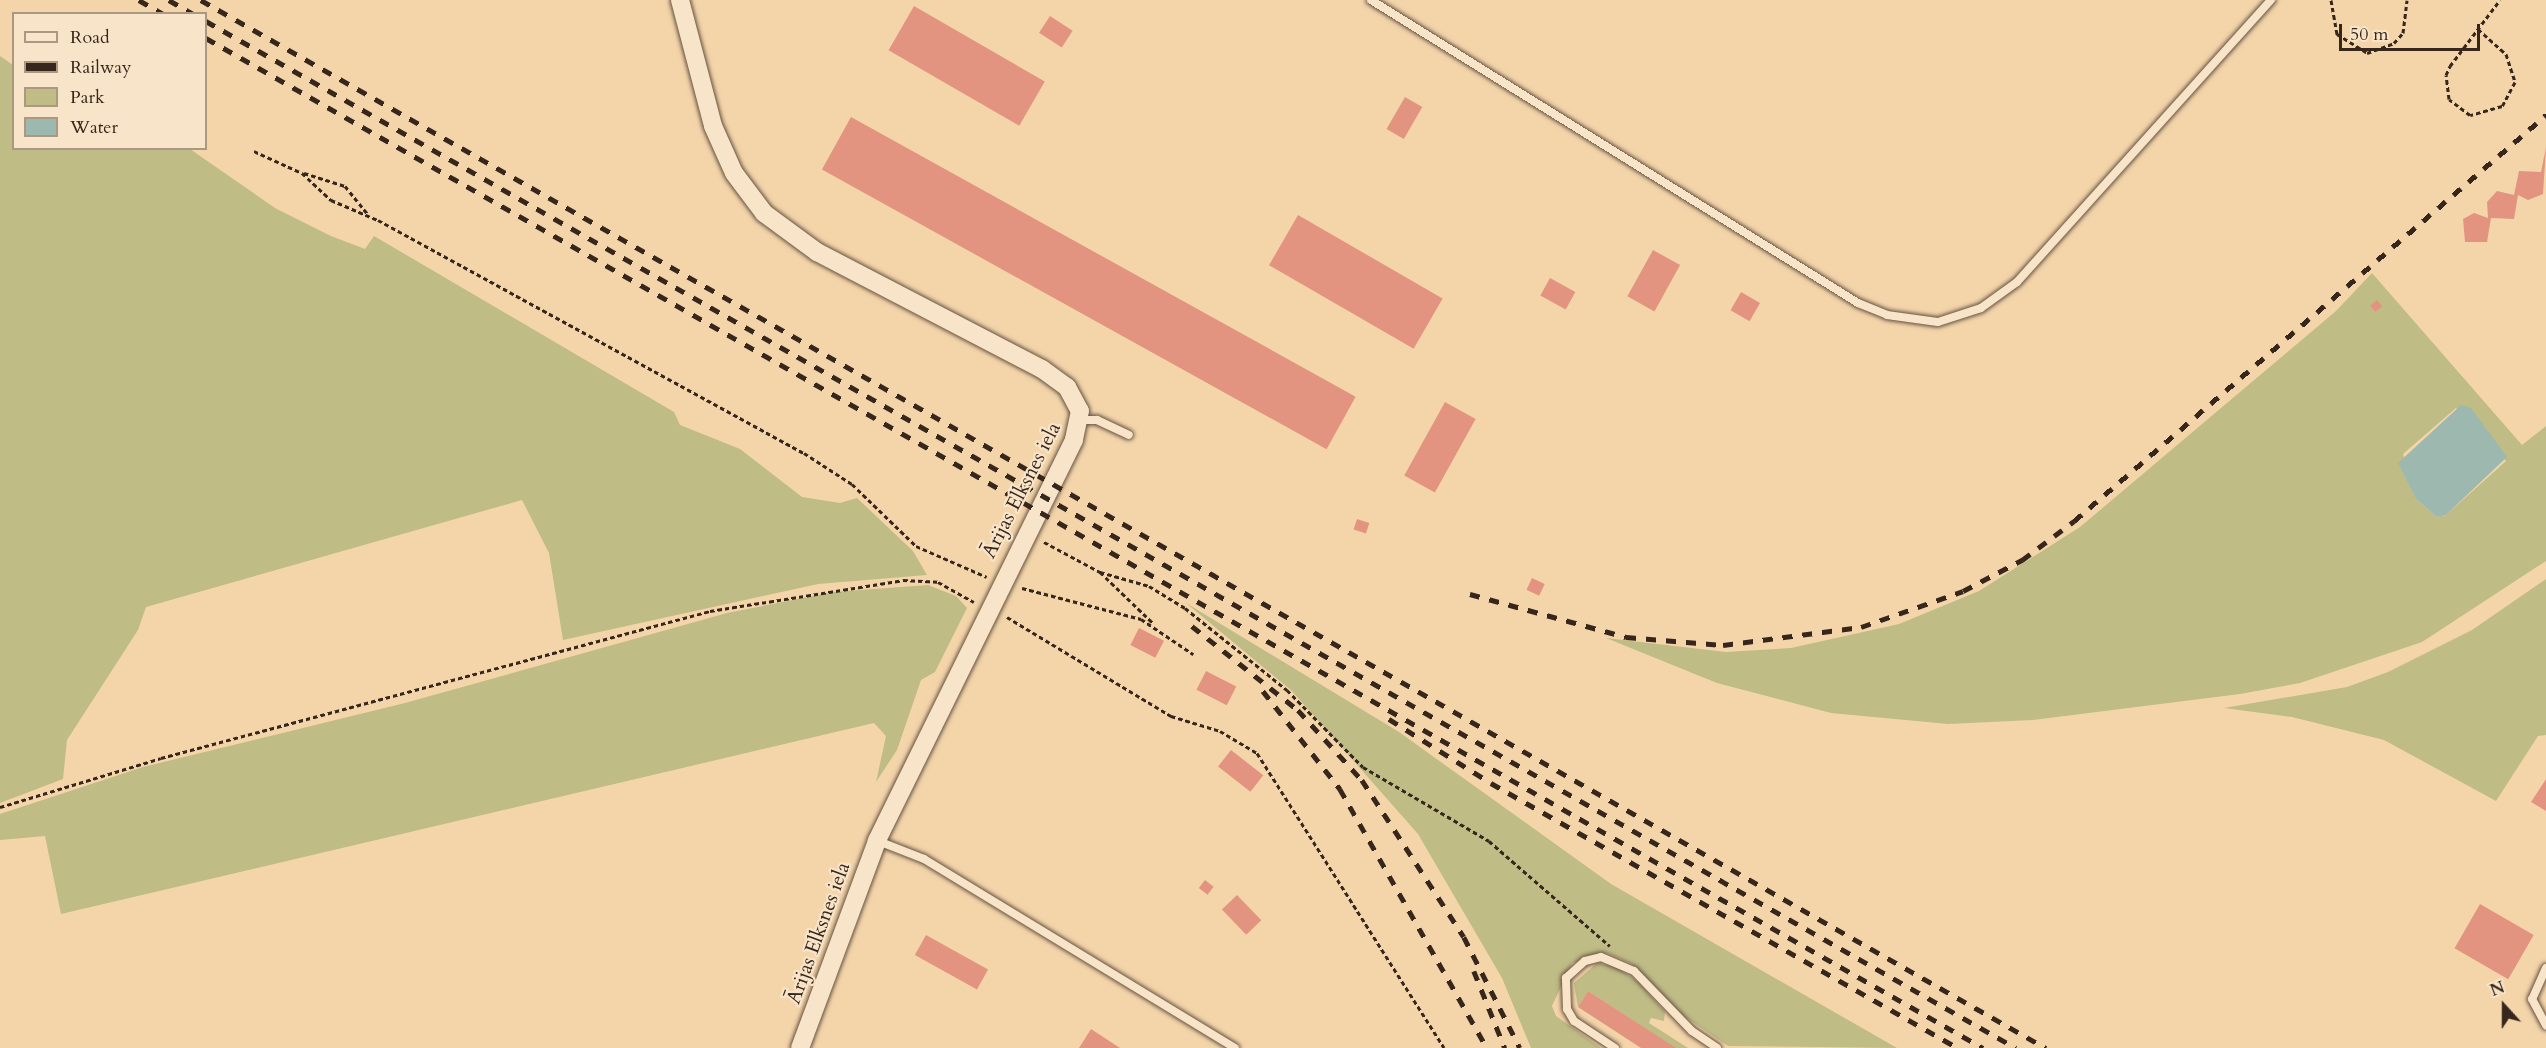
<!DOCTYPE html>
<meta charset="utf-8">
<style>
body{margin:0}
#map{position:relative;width:2546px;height:1048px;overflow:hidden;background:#f4d5aa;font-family:Cardo,serif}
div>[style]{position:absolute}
.green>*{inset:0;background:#bfbc86}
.water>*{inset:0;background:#9db8af}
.building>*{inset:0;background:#e39481;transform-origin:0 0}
.path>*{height:3px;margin-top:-1.5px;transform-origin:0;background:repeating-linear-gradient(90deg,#36261c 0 4.5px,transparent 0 7.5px)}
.roads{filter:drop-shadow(0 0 2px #665240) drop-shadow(0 0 2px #665240)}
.service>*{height:8px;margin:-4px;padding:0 4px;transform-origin:4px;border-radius:4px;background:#f8e4c8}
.tertiary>*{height:18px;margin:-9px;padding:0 9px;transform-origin:9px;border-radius:9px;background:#f8e4c8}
.rail>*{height:4.5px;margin-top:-2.25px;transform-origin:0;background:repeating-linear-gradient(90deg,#36261c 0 10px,transparent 0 20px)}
span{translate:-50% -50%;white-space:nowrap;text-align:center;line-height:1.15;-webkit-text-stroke:4.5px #f8e4c8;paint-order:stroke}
.street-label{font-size:20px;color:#36261c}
.legend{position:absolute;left:12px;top:12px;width:195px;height:138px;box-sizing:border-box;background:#f8e4c8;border:2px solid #aa9883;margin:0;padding:8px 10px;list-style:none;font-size:18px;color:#36261c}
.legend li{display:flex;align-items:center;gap:12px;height:30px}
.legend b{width:30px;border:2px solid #aa9883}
.north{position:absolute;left:2474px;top:976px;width:60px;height:60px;-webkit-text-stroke:4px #f8e4c8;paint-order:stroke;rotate:339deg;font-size:16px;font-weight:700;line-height:24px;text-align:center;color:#36261c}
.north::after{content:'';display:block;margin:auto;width:21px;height:27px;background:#36261c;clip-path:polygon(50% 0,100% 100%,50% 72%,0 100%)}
.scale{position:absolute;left:2339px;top:24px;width:141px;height:27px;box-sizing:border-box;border:3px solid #36261c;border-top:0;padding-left:8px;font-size:18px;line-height:21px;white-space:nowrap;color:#36261c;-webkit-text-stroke:4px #f8e4c8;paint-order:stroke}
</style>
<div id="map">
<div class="green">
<div style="clip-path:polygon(0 56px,13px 65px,14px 148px,190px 149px,275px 208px,331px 236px,365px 249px,374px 236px,674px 412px,680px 425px,740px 449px,802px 497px,840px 503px,857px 498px,913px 551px,927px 575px,818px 584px,563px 640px,549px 553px,522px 500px,146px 607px,138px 630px,67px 740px,63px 779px,0 803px)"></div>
<div style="clip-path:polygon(evenodd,2372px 273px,2522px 445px,2546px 426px,2546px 561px,2422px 642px,2300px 683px,2240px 694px,2033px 720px,1948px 724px,1831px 713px,1717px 683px,1606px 638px,1726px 652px,1791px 648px,1899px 624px,1979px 591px,2080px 527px,2336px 311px,2372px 273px,2456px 408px,2506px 461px,2446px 515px,2437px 517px,2416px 499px,2403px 454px,2456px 408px)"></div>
<div style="clip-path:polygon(2546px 579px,2546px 735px,2538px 736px,2496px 801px,2384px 740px,2292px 717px,2224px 708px,2347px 687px,2388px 672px,2472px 630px)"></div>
<div style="clip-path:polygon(928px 585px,956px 596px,967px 608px,935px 672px,921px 680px,897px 750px,876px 782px,886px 736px,874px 723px,61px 914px,45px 836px,0 840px,0 814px,143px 767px,405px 703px,727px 613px,833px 592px)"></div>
<div style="clip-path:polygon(1186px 603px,1399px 732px,1611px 884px,1897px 1048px,1728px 1046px,1685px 1017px,1632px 964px,1607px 953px,1572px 963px,1552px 1006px,1556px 1016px,1601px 1048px,1531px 1048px,1502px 978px,1418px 834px,1292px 691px)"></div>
<div style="clip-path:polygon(1597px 963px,1616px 967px,1637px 981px,1665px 1012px,1664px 1021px,1651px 1018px,1649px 1023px,1688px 1048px,1675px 1048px,1588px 991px,1578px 1007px,1574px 983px)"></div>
</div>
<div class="water">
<div style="clip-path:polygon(2461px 405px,2471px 408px,2507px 457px,2446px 515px,2437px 517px,2416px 499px,2398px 463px)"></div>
</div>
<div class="building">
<div style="left:914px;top:6px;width:151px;height:51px;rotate:30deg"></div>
<div style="left:1050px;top:16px;width:27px;height:20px;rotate:33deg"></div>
<div style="left:1405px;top:97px;width:20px;height:37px;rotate:30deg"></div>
<div style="left:851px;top:117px;width:577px;height:60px;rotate:29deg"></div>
<div style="clip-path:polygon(2546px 147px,2543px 194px,2528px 200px,2518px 195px,2514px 219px,2491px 218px,2487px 242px,2465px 242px,2463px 219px,2474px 213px,2488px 218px,2487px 202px,2497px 191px,2514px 195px,2519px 171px,2541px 172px)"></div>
<div style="left:1298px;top:215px;width:167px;height:58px;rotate:30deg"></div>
<div style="left:1653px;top:250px;width:31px;height:53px;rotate:29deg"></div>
<div style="left:1550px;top:278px;width:29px;height:20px;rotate:29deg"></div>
<div style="left:1741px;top:292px;width:22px;height:21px;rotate:30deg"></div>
<div style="left:2377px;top:300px;width:8px;height:9px;rotate:50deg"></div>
<div style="left:1445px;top:402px;width:35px;height:84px;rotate:29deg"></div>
<div style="left:1357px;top:519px;width:13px;height:11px;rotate:18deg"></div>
<div style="left:1532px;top:578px;width:14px;height:13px;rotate:25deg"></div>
<div style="left:1139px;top:628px;width:28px;height:19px;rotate:27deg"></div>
<div style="left:1206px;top:671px;width:34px;height:21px;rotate:27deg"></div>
<div style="left:1231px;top:750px;width:41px;height:21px;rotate:38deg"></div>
<div style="clip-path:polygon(2546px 779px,2546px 811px,2531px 802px)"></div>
<div style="left:1205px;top:880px;width:11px;height:10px;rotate:38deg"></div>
<div style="left:1237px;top:895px;width:35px;height:21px;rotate:46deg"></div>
<div style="left:2480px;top:904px;width:62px;height:51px;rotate:30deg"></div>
<div style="left:926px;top:935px;width:71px;height:23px;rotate:29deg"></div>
<div style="clip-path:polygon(1588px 991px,1676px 1048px,1641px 1048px,1578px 1007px)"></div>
<div style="clip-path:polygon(1091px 1029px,1120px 1048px,1079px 1048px)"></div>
</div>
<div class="path">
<div style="left:2331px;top:0;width:35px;rotate:80deg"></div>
<div style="left:2337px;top:34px;width:36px;rotate:32deg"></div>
<div style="left:2367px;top:53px;width:29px;rotate:-20deg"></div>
<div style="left:2394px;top:43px;width:13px;rotate:-48deg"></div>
<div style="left:2403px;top:33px;width:33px;rotate:-83deg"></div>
<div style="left:2478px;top:29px;width:38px;rotate:42deg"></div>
<div style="left:2506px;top:54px;width:29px;rotate:72deg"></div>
<div style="left:2515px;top:82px;width:27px;rotate:118deg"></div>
<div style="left:2502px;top:106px;width:33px;rotate:164deg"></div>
<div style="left:2470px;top:115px;width:26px;rotate:-143deg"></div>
<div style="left:2449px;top:99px;width:24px;rotate:-97deg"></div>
<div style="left:2446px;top:75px;width:10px;rotate:-66deg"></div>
<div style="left:2450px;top:66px;width:83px;rotate:-52.9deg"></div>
<div style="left:254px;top:151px;width:53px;rotate:24.6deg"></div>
<div style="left:302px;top:173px;width:40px;rotate:43deg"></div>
<div style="left:331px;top:200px;width:51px;rotate:23.1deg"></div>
<div style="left:378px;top:220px;width:486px;rotate:28.7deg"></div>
<div style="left:804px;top:453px;width:57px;rotate:32.9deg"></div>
<div style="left:852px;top:484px;width:89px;rotate:44.1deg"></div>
<div style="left:916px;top:546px;width:77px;rotate:23.6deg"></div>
<div style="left:304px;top:173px;width:43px;rotate:17.6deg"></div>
<div style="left:345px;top:186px;width:36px;rotate:51deg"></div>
<div style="left:1044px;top:542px;width:64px;rotate:28.2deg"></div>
<div style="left:1100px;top:572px;width:74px;rotate:43.9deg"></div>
<div style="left:1100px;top:572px;width:51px;rotate:15.9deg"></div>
<div style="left:1149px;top:586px;width:42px;rotate:31.4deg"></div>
<div style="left:1185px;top:608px;width:131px;rotate:38.8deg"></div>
<div style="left:1287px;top:690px;width:108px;rotate:45.4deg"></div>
<div style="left:1363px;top:767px;width:146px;rotate:30.4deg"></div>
<div style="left:1489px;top:841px;width:160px;rotate:41deg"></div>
<div style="left:1022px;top:588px;width:123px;rotate:14.6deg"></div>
<div style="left:1141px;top:619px;width:63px;rotate:33.9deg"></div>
<div style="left:1007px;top:617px;width:192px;rotate:31.1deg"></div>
<div style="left:1171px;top:716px;width:51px;rotate:17deg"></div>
<div style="left:1220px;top:731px;width:43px;rotate:30.7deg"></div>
<div style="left:1257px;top:753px;width:349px;rotate:57.6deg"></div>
<div style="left:0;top:807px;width:168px;rotate:-16.9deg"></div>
<div style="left:161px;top:758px;width:568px;rotate:-14.99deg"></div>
<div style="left:710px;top:611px;width:195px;rotate:-9.1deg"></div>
<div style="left:903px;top:580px;width:35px;rotate:3deg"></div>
<div style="left:938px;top:582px;width:41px;rotate:29.1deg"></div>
</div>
<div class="roads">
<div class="service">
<div style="left:1371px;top:0;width:574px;rotate:31.89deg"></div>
<div style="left:1858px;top:303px;width:31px;rotate:22deg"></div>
<div style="left:1887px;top:315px;width:51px;rotate:7.8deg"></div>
<div style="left:1938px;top:322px;width:45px;rotate:-18deg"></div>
<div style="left:1981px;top:308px;width:44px;rotate:-35.8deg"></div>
<div style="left:2017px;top:282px;width:380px;rotate:-48deg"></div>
<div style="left:1080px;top:420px;width:17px"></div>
<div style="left:1097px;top:420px;width:35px;rotate:25deg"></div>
<div style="left:878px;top:841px;width:49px;rotate:21.4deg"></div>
<div style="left:924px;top:859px;width:364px;rotate:31.3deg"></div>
<div style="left:2546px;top:968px;width:34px;rotate:114deg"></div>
<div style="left:2532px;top:999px;width:30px;rotate:62deg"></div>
<div style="left:1615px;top:1048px;width:49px;rotate:-146.6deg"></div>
<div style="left:1574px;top:1021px;width:14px;rotate:-120deg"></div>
<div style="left:1567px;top:1009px;width:31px;rotate:-92deg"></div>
<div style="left:1566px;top:978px;width:25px;rotate:-42deg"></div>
<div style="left:1585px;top:961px;width:16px;rotate:-14deg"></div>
<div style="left:1601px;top:957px;width:36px;rotate:23deg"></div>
<div style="left:1634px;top:971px;width:83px;rotate:46deg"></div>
<div style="left:1692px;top:1031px;width:30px;rotate:34deg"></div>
</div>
<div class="tertiary">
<div style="left:680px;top:0;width:130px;rotate:75.3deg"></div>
<div style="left:713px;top:126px;width:51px;rotate:65.9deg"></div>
<div style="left:734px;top:173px;width:50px;rotate:53.1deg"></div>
<div style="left:764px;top:213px;width:66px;rotate:36.3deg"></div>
<div style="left:817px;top:252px;width:254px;rotate:27.5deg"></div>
<div style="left:1042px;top:369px;width:31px;rotate:36deg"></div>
<div style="left:1067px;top:387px;width:27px;rotate:62deg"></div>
<div style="left:1080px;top:411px;width:30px;rotate:102deg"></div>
<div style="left:1074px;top:440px;width:447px;rotate:116.2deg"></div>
<div style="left:877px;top:841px;width:221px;rotate:110.4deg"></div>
</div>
</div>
<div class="rail">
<div style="left:139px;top:0;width:28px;rotate:30deg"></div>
<div style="left:169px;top:0;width:28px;rotate:30deg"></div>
<div style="left:201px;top:0;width:2122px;rotate:29.6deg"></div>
<div style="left:206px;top:21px;width:2081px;rotate:29.57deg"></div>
<div style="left:206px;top:38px;width:2044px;rotate:29.61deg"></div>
<div style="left:1470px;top:594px;width:162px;rotate:15.4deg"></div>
<div style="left:1626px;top:637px;width:97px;rotate:4.7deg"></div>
<div style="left:1723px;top:645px;width:139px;rotate:-7.4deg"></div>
<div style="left:1861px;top:627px;width:108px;rotate:-19.4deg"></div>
<div style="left:1963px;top:591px;width:67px;rotate:-27.7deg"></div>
<div style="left:2022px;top:560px;width:65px;rotate:-36.9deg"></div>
<div style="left:2074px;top:521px;width:623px;rotate:-40.7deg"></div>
<div style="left:1192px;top:626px;width:135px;rotate:38.4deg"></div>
<div style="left:1298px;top:710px;width:95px;rotate:47.6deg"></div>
<div style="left:1362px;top:780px;width:187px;rotate:57deg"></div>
<div style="left:1464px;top:937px;width:124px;rotate:63.2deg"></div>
<div style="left:1263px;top:691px;width:125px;rotate:51.8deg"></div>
<div style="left:1340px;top:789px;width:298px;rotate:60.4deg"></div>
<div style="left:1389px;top:719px;width:120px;rotate:32.1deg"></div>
<div style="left:1491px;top:783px;width:537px;rotate:29.57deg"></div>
<div style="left:1474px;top:971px;width:83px;rotate:68.1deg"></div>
</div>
<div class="street-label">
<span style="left:1021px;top:490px;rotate:-63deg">Ārijas Elksnes iela</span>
<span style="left:818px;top:933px;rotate:-70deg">Ārijas Elksnes iela</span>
</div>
<ul class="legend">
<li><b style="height:8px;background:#f8e4c8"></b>Road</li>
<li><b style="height:8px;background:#36261c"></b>Railway</li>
<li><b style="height:16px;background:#bfbc86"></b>Park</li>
<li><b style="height:16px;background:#9db8af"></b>Water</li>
</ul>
<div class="north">N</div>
<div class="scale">50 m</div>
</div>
